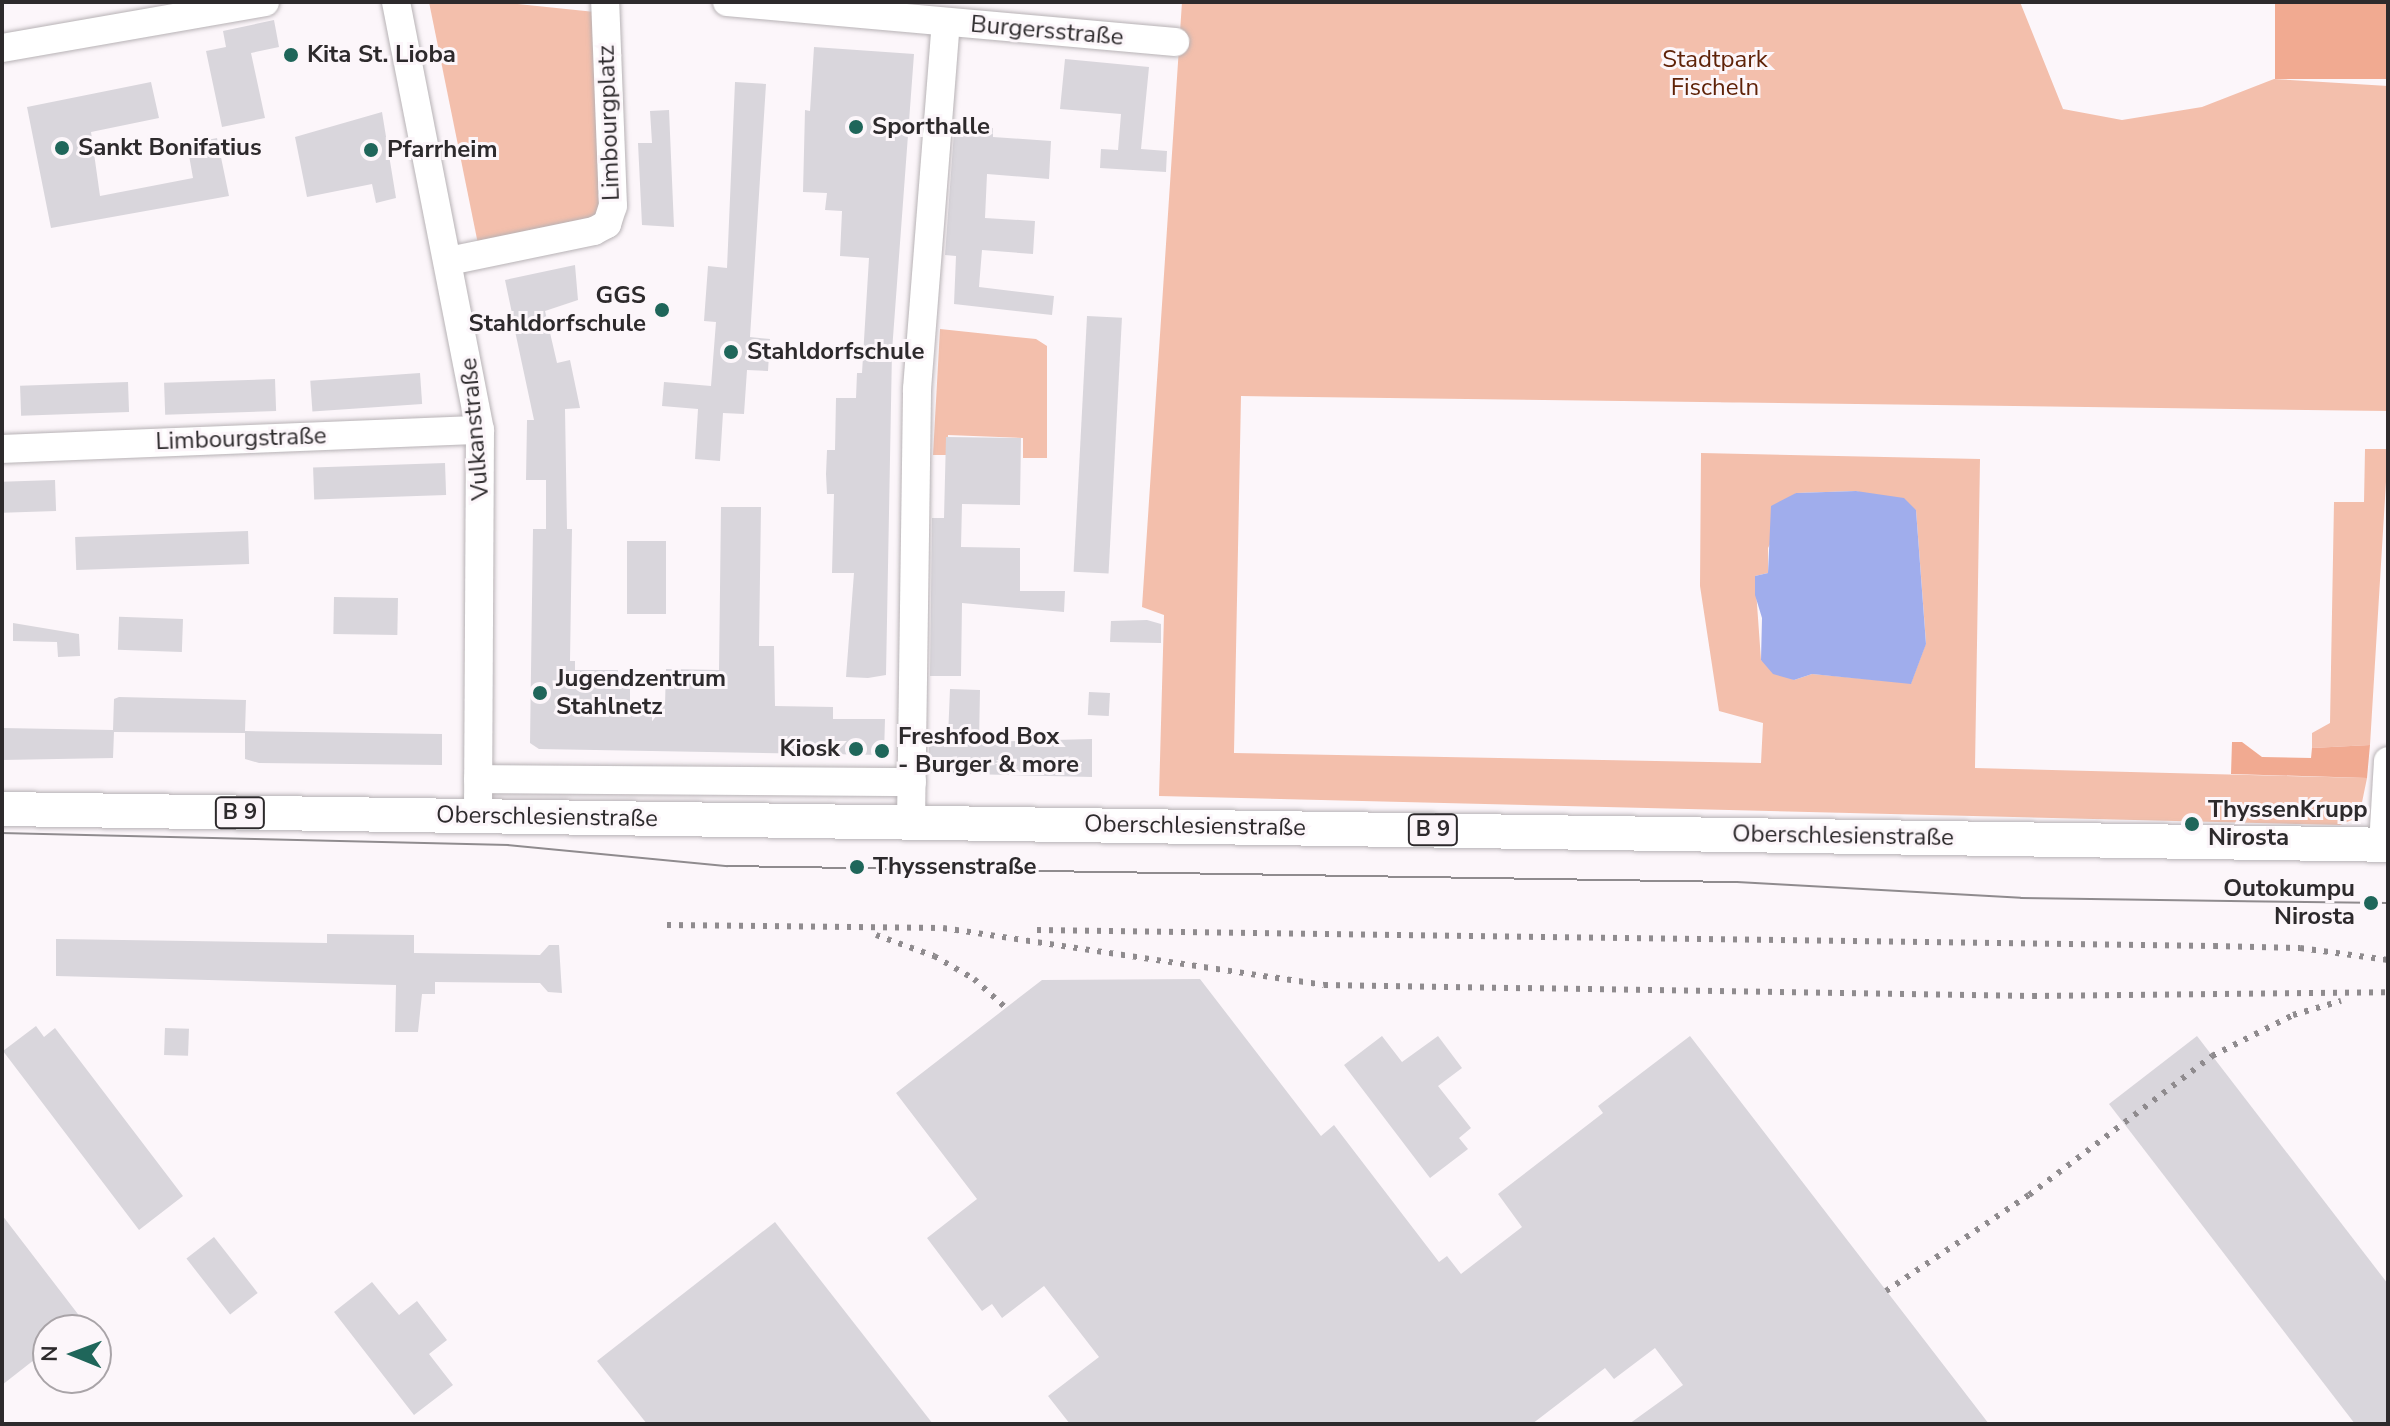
<!DOCTYPE html>
<meta charset="utf-8">
<style>
body{margin:0}
#map{position:relative;width:2390px;height:1426px;overflow:hidden;background:#fcf6fa;font-family:"Nunito Sans",sans-serif}
div>[style]{position:absolute}
.green>*{inset:0;background:#f3bfac}
.forest>*{inset:0;background:#f1aa91;transform-origin:0 0}
.water>*{inset:0;background:#a0adec}
.building>*{inset:0;background:#d9d6dc;transform-origin:0 0}
.roads{filter:drop-shadow(0 0 2px #b7b2b5) drop-shadow(0 0 2px #b7b2b5)}
.minor>*{height:28px;margin:-14px;padding:0 14px;transform-origin:14px;border-radius:14px;background:#fff}
.major>*{height:34px;margin:-17px;padding:0 17px;transform-origin:17px;border-radius:17px;background:#fff}
.tram>*{height:2px;margin:-1px;padding:0 1px;transform-origin:1px;border-radius:1px;background:#8f8b8e}
.rail>*{height:6px;margin-top:-3px;transform-origin:0;background:repeating-linear-gradient(90deg,#8f8b8e 0 4px,transparent 0 12px)}
.dots>*{width:22px;height:22px;translate:-50% -50%;box-sizing:border-box;border:4px solid #fcf6fa;border-radius:50%}
span{translate:-50% -50%;white-space:nowrap;text-align:center;line-height:1.15;-webkit-text-stroke:6px #fcf6fa;paint-order:stroke}
.shield-label span{padding:2px 6px;background:#fcf6fa;border:2px solid;border-radius:6px;-webkit-text-stroke-width:0}
.shield-label{font-size:22px;color:#2d2a2c;font-weight:700}
.street-label{font-size:24px;color:#2d2a2c}
.poi-label{font-size:24px;color:#2d2a2c;font-weight:700}
.left{translate:0 -50%;text-align:left}
.right{translate:-100% -50%;text-align:right}
.park-label{font-size:24px;color:#5f2208}
.frame{position:absolute;inset:0;border:4px solid #2d2a2c;pointer-events:none}
.north{position:absolute;left:32px;top:1314px;width:80px;height:80px;box-sizing:border-box;background:#fcf6fa;border:2px solid #a9a4a8;border-radius:50%;rotate:271deg;font-size:22px;font-weight:700;line-height:32px;text-align:center;color:#2d2a2c}
.north::after{content:'';display:block;margin:auto;width:28px;height:36px;background:#1f665a;clip-path:polygon(50% 0,100% 100%,50% 72%,0 100%)}
</style>
<div id="map">
<div class="green">
<div style="clip-path:polygon(429px 2px,498px 2px,595px 12px,603px 205px,599px 219px,478px 244px)"></div>
<div style="clip-path:polygon(evenodd,1182px 2px,2020px 2px,2063px 109px,2122px 120px,2202px 107px,2274px 79px,2388px 86px,2388px 411px,1241px 396px,1234px 753px,1761px 763px,1763px 723px,1719px 711px,1700px 586px,1701px 453px,1980px 459px,1975px 768px,2367px 778px,2359px 817px,2340px 825px,1159px 796px,1164px 615px,1142px 607px,1182px 2px,1856px 491px,1916px 510px,1926px 643px,1911px 683px,1812px 674px,1794px 680px,1761px 660px,1755px 576px,1768px 573px,1768px 548px,1796px 493px,1856px 491px)"></div>
<div style="clip-path:polygon(940px 329px,1036px 339px,1047px 346px,1047px 458px,1023px 458px,1023px 438px,948px 435px,947px 455px,933px 455px)"></div>
<div style="clip-path:polygon(2365px 449px,2388px 449px,2370px 745px,2312px 748px,2312px 733px,2330px 723px,2334px 502px,2364px 502px)"></div>
</div>
<div class="forest">
<div style="left:2275px;top:2px;width:113px;height:77px"></div>
<div style="clip-path:polygon(2232px 742px,2242px 742px,2262px 757px,2311px 758px,2312px 748px,2370px 745px,2367px 778px,2231px 774px)"></div>
</div>
<div class="water">
<div style="clip-path:polygon(1856px 491px,1904px 498px,1916px 510px,1926px 644px,1911px 684px,1812px 674px,1794px 680px,1773px 674px,1761px 660px,1762px 618px,1755px 595px,1755px 576px,1768px 573px,1771px 506px,1796px 493px)"></div>
</div>
<div class="building">
<div style="clip-path:polygon(274px 20px,279px 47px,251px 53px,265px 118px,222px 127px,206px 51px,226px 47px,223px 31px)"></div>
<div style="clip-path:polygon(814px 47px,914px 54px,892px 351px,886px 675px,868px 678px,846px 677px,854px 573px,832px 573px,834px 494px,827px 494px,826px 474px,827px 450px,835px 450px,836px 398px,856px 398px,857px 373px,862px 373px,869px 258px,840px 256px,842px 211px,825px 210px,827px 193px,803px 192px,805px 110px,810px 111px)"></div>
<div style="clip-path:polygon(1065px 59px,1149px 67px,1141px 149px,1167px 151px,1166px 172px,1100px 168px,1101px 149px,1118px 150px,1121px 114px,1060px 109px)"></div>
<div style="clip-path:polygon(151px 82px,159px 118px,91px 132px,100px 196px,193px 178px,187px 144px,217px 138px,229px 196px,51px 228px,27px 107px)"></div>
<div style="clip-path:polygon(735px 82px,766px 84px,750px 337px,770px 339px,768px 371px,747px 370px,744px 414px,723px 413px,720px 461px,695px 459px,698px 409px,662px 406px,664px 382px,711px 386px,716px 322px,704px 321px,708px 266px,727px 268px)"></div>
<div style="clip-path:polygon(669px 110px,674px 227px,642px 225px,638px 143px,652px 143px,650px 111px)"></div>
<div style="clip-path:polygon(382px 112px,396px 198px,376px 203px,372px 184px,307px 197px,295px 137px)"></div>
<div style="clip-path:polygon(968px 126px,993px 128px,993px 137px,1051px 141px,1049px 179px,987px 174px,985px 218px,1035px 221px,1033px 254px,982px 250px,979px 287px,1054px 296px,1052px 315px,954px 304px,956px 256px,945px 255px,954px 132px,968px 133px)"></div>
<div style="clip-path:polygon(575px 265px,578px 300px,545px 311px,557px 363px,570px 360px,580px 408px,565px 409px,567px 529px,572px 529px,570px 661px,575px 661px,575px 670px,618px 670px,618px 677px,630px 677px,630px 705px,665px 705px,666px 669px,719px 670px,721px 507px,761px 507px,759px 646px,774px 646px,775px 706px,833px 707px,833px 719px,885px 719px,884px 755px,539px 749px,530px 743px,533px 529px,546px 529px,546px 480px,526px 480px,527px 420px,534px 420px,515px 331px,506px 323px,513px 318px,505px 280px)"></div>
<div style="left:1087px;top:316px;width:35px;height:256px;rotate:3deg"></div>
<div style="left:420px;top:373px;width:31px;height:110px;rotate:86deg"></div>
<div style="left:275px;top:379px;width:32px;height:111px;rotate:88deg"></div>
<div style="left:128px;top:382px;width:30px;height:108px;rotate:88deg"></div>
<div style="clip-path:polygon(946px 437px,1021px 438px,1020px 505px,962px 504px,961px 547px,1020px 548px,1020px 591px,1065px 591px,1064px 612px,962px 603px,961px 676px,930px 676px,932px 518px,944px 518px)"></div>
<div style="left:445px;top:463px;width:32px;height:132px;rotate:88deg"></div>
<div style="left:55px;top:480px;width:31px;height:53px;rotate:88deg"></div>
<div style="left:248px;top:531px;width:33px;height:173px;rotate:88deg"></div>
<div style="left:627px;top:541px;width:39px;height:73px"></div>
<div style="left:334px;top:597px;width:64px;height:37px;rotate:1deg"></div>
<div style="left:183px;top:619px;width:33px;height:64px;rotate:92deg"></div>
<div style="clip-path:polygon(1147px 620px,1161px 624px,1161px 643px,1110px 642px,1111px 621px)"></div>
<div style="clip-path:polygon(13px 623px,79px 634px,80px 656px,58px 657px,57px 642px,13px 641px)"></div>
<div style="clip-path:polygon(950px 689px,980px 690px,979px 742px,1092px 739px,1092px 777px,929px 773px,929px 737px,948px 737px)"></div>
<div style="left:1089px;top:692px;width:21px;height:23px;rotate:3deg"></div>
<div style="clip-path:polygon(119px 697px,246px 700px,245px 731px,442px 734px,442px 765px,259px 763px,245px 759px,245px 733px,114px 732px,113px 758px,2px 760px,2px 728px,113px 730px,114px 699px)"></div>
<div style="clip-path:polygon(327px 934px,414px 935px,414px 953px,540px 955px,549px 945px,559px 945px,562px 993px,548px 992px,540px 983px,435px 982px,435px 994px,422px 994px,418px 1032px,395px 1032px,396px 985px,56px 976px,56px 939px,327px 943px)"></div>
<div style="clip-path:polygon(1200px 979px,1321px 1136px,1334px 1125px,1439px 1262px,1447px 1256px,1461px 1274px,1522px 1227px,1498px 1194px,1603px 1113px,1598px 1106px,1690px 1036px,1989px 1424px,1629px 1424px,1683px 1385px,1655px 1348px,1614px 1379px,1605px 1368px,1532px 1424px,1070px 1424px,1048px 1396px,1099px 1357px,1044px 1286px,1002px 1318px,992px 1304px,982px 1311px,927px 1238px,977px 1199px,896px 1093px,1042px 980px)"></div>
<div style="clip-path:polygon(36px 1026px,44px 1037px,55px 1028px,183px 1196px,139px 1230px,3px 1051px)"></div>
<div style="left:165px;top:1028px;width:24px;height:27px;rotate:2deg"></div>
<div style="clip-path:polygon(1382px 1036px,1402px 1062px,1438px 1036px,1462px 1068px,1438px 1086px,1471px 1128px,1459px 1138px,1468px 1149px,1430px 1178px,1344px 1065px)"></div>
<div style="clip-path:polygon(2197px 1036px,2388px 1284px,2388px 1424px,2355px 1424px,2109px 1104px)"></div>
<div style="clip-path:polygon(2px 1215px,84px 1322px,73px 1330px,48px 1330px,48px 1349px,2px 1385px)"></div>
<div style="clip-path:polygon(775px 1222px,933px 1424px,647px 1424px,597px 1361px)"></div>
<div style="left:214px;top:1237px;width:71px;height:35px;rotate:52deg"></div>
<div style="clip-path:polygon(372px 1282px,399px 1315px,417px 1301px,447px 1340px,429px 1354px,453px 1385px,414px 1415px,334px 1312px)"></div>
</div>
<div class="roads">
<div class="minor">
<div style="left:396px;top:2px;width:436px;rotate:78.9deg"></div>
<div style="left:480px;top:430px;width:386px;rotate:90.3deg"></div>
<div style="left:727px;top:2px;width:450px;rotate:5.1deg"></div>
<div style="left:2px;top:48px;width:267px;rotate:-9.9deg"></div>
<div style="left:449px;top:261px;width:148px;rotate:-11.7deg"></div>
<div style="left:594px;top:231px;width:15px;rotate:-28deg"></div>
<div style="left:607px;top:224px;width:19px;rotate:-72deg"></div>
<div style="left:613px;top:206px;width:204px;rotate:-92.2deg"></div>
<div style="left:2px;top:449px;width:478px;rotate:-2.3deg"></div>
<div style="left:478px;top:779px;width:434px;rotate:0.4deg"></div>
<div style="left:911px;top:822px;width:433px;rotate:-89.2deg"></div>
<div style="left:917px;top:389px;width:368px;rotate:-85.5deg"></div>
<div style="left:2383px;top:845px;width:84px;rotate:-86.6deg"></div>
</div>
<div class="major">
<div style="left:2px;top:809px;width:2386px;rotate:0.86deg"></div>
</div>
</div>
<div class="tram">
<div style="left:2px;top:833px;width:506px;rotate:1.36deg"></div>
<div style="left:508px;top:845px;width:220px;rotate:5.5deg"></div>
<div style="left:727px;top:866px;width:1010px;rotate:0.91deg"></div>
<div style="left:1737px;top:882px;width:284px;rotate:3.2deg"></div>
<div style="left:2021px;top:898px;width:367px;rotate:0.8deg"></div>
</div>
<div class="rail">
<div style="left:667px;top:925px;width:276px;rotate:0.6deg"></div>
<div style="left:943px;top:928px;width:385px;rotate:8.5deg"></div>
<div style="left:1324px;top:985px;width:709px;rotate:0.89deg"></div>
<div style="left:2033px;top:996px;width:355px;rotate:-0.6deg"></div>
<div style="left:1037px;top:930px;width:1177px;rotate:0.78deg"></div>
<div style="left:2214px;top:946px;width:86px;rotate:1.3deg"></div>
<div style="left:2300px;top:948px;width:89px;rotate:7.8deg"></div>
<div style="left:876px;top:935px;width:62px;rotate:19.9deg"></div>
<div style="left:934px;top:956px;width:46px;rotate:29.9deg"></div>
<div style="left:974px;top:979px;width:43px;rotate:42.2deg"></div>
<div style="left:1886px;top:1291px;width:172px;rotate:-33.9deg"></div>
<div style="left:2029px;top:1195px;width:230px;rotate:-37.2deg"></div>
<div style="left:2212px;top:1056px;width:91px;rotate:-26.8deg"></div>
<div style="left:2293px;top:1015px;width:50px;rotate:-16.3deg"></div>
</div>
<div class="dots">
<div style="left:291px;top:55px;background:#1f665a"></div>
<div style="left:856px;top:127px;background:#1f665a"></div>
<div style="left:62px;top:148px;background:#1f665a"></div>
<div style="left:371px;top:150px;background:#1f665a"></div>
<div style="left:662px;top:310px;background:#1f665a"></div>
<div style="left:731px;top:352px;background:#1f665a"></div>
<div style="left:540px;top:693px;background:#1f665a"></div>
<div style="left:856px;top:749px;background:#1f665a"></div>
<div style="left:882px;top:751px;background:#1f665a"></div>
<div style="left:2192px;top:824px;background:#1f665a"></div>
<div style="left:857px;top:867px;background:#1f665a"></div>
<div style="left:2371px;top:903px;background:#1f665a"></div>
</div>
<div class="shield-label">
<span style="left:240px;top:813px">B 9</span>
<span style="left:1433px;top:830px">B 9</span>
</div>
<div class="street-label">
<span style="left:1047px;top:31px;rotate:5deg">Burgersstraße</span>
<span style="left:609px;top:123px;rotate:-92deg">Limbourgplatz</span>
<span style="left:475px;top:429px;rotate:-95deg">Vulkanstraße</span>
<span style="left:241px;top:439px;rotate:-2deg">Limbourgstraße</span>
<span style="left:547px;top:817px;rotate:1deg">Oberschlesienstraße</span>
<span style="left:1195px;top:826px;rotate:1deg">Oberschlesienstraße</span>
<span style="left:1843px;top:836px;rotate:1deg">Oberschlesienstraße</span>
</div>
<div class="poi-label">
<span class="left" style="left:307px;top:55px">Kita St. Lioba</span>
<span class="left" style="left:872px;top:127px">Sporthalle</span>
<span class="left" style="left:78px;top:148px">Sankt Bonifatius</span>
<span class="left" style="left:387px;top:150px">Pfarrheim</span>
<span class="right" style="left:646px;top:310px">GGS<br>Stahldorfschule</span>
<span class="left" style="left:747px;top:352px">Stahldorfschule</span>
<span class="left" style="left:556px;top:693px">Jugendzentrum<br>Stahlnetz</span>
<span class="left" style="left:898px;top:751px">Freshfood Box<br>- Burger &amp; more</span>
<span class="right" style="left:840px;top:749px">Kiosk</span>
<span class="left" style="left:2208px;top:824px">ThyssenKrupp<br>Nirosta</span>
<span class="left" style="left:873px;top:867px">Thyssenstraße</span>
<span class="right" style="left:2355px;top:903px">Outokumpu<br>Nirosta</span>
</div>
<div class="park-label">
<span style="left:1715px;top:74px">Stadtpark<br>Fischeln</span>
</div>
<div class="frame"></div>
<div class="north">N</div>
</div>
